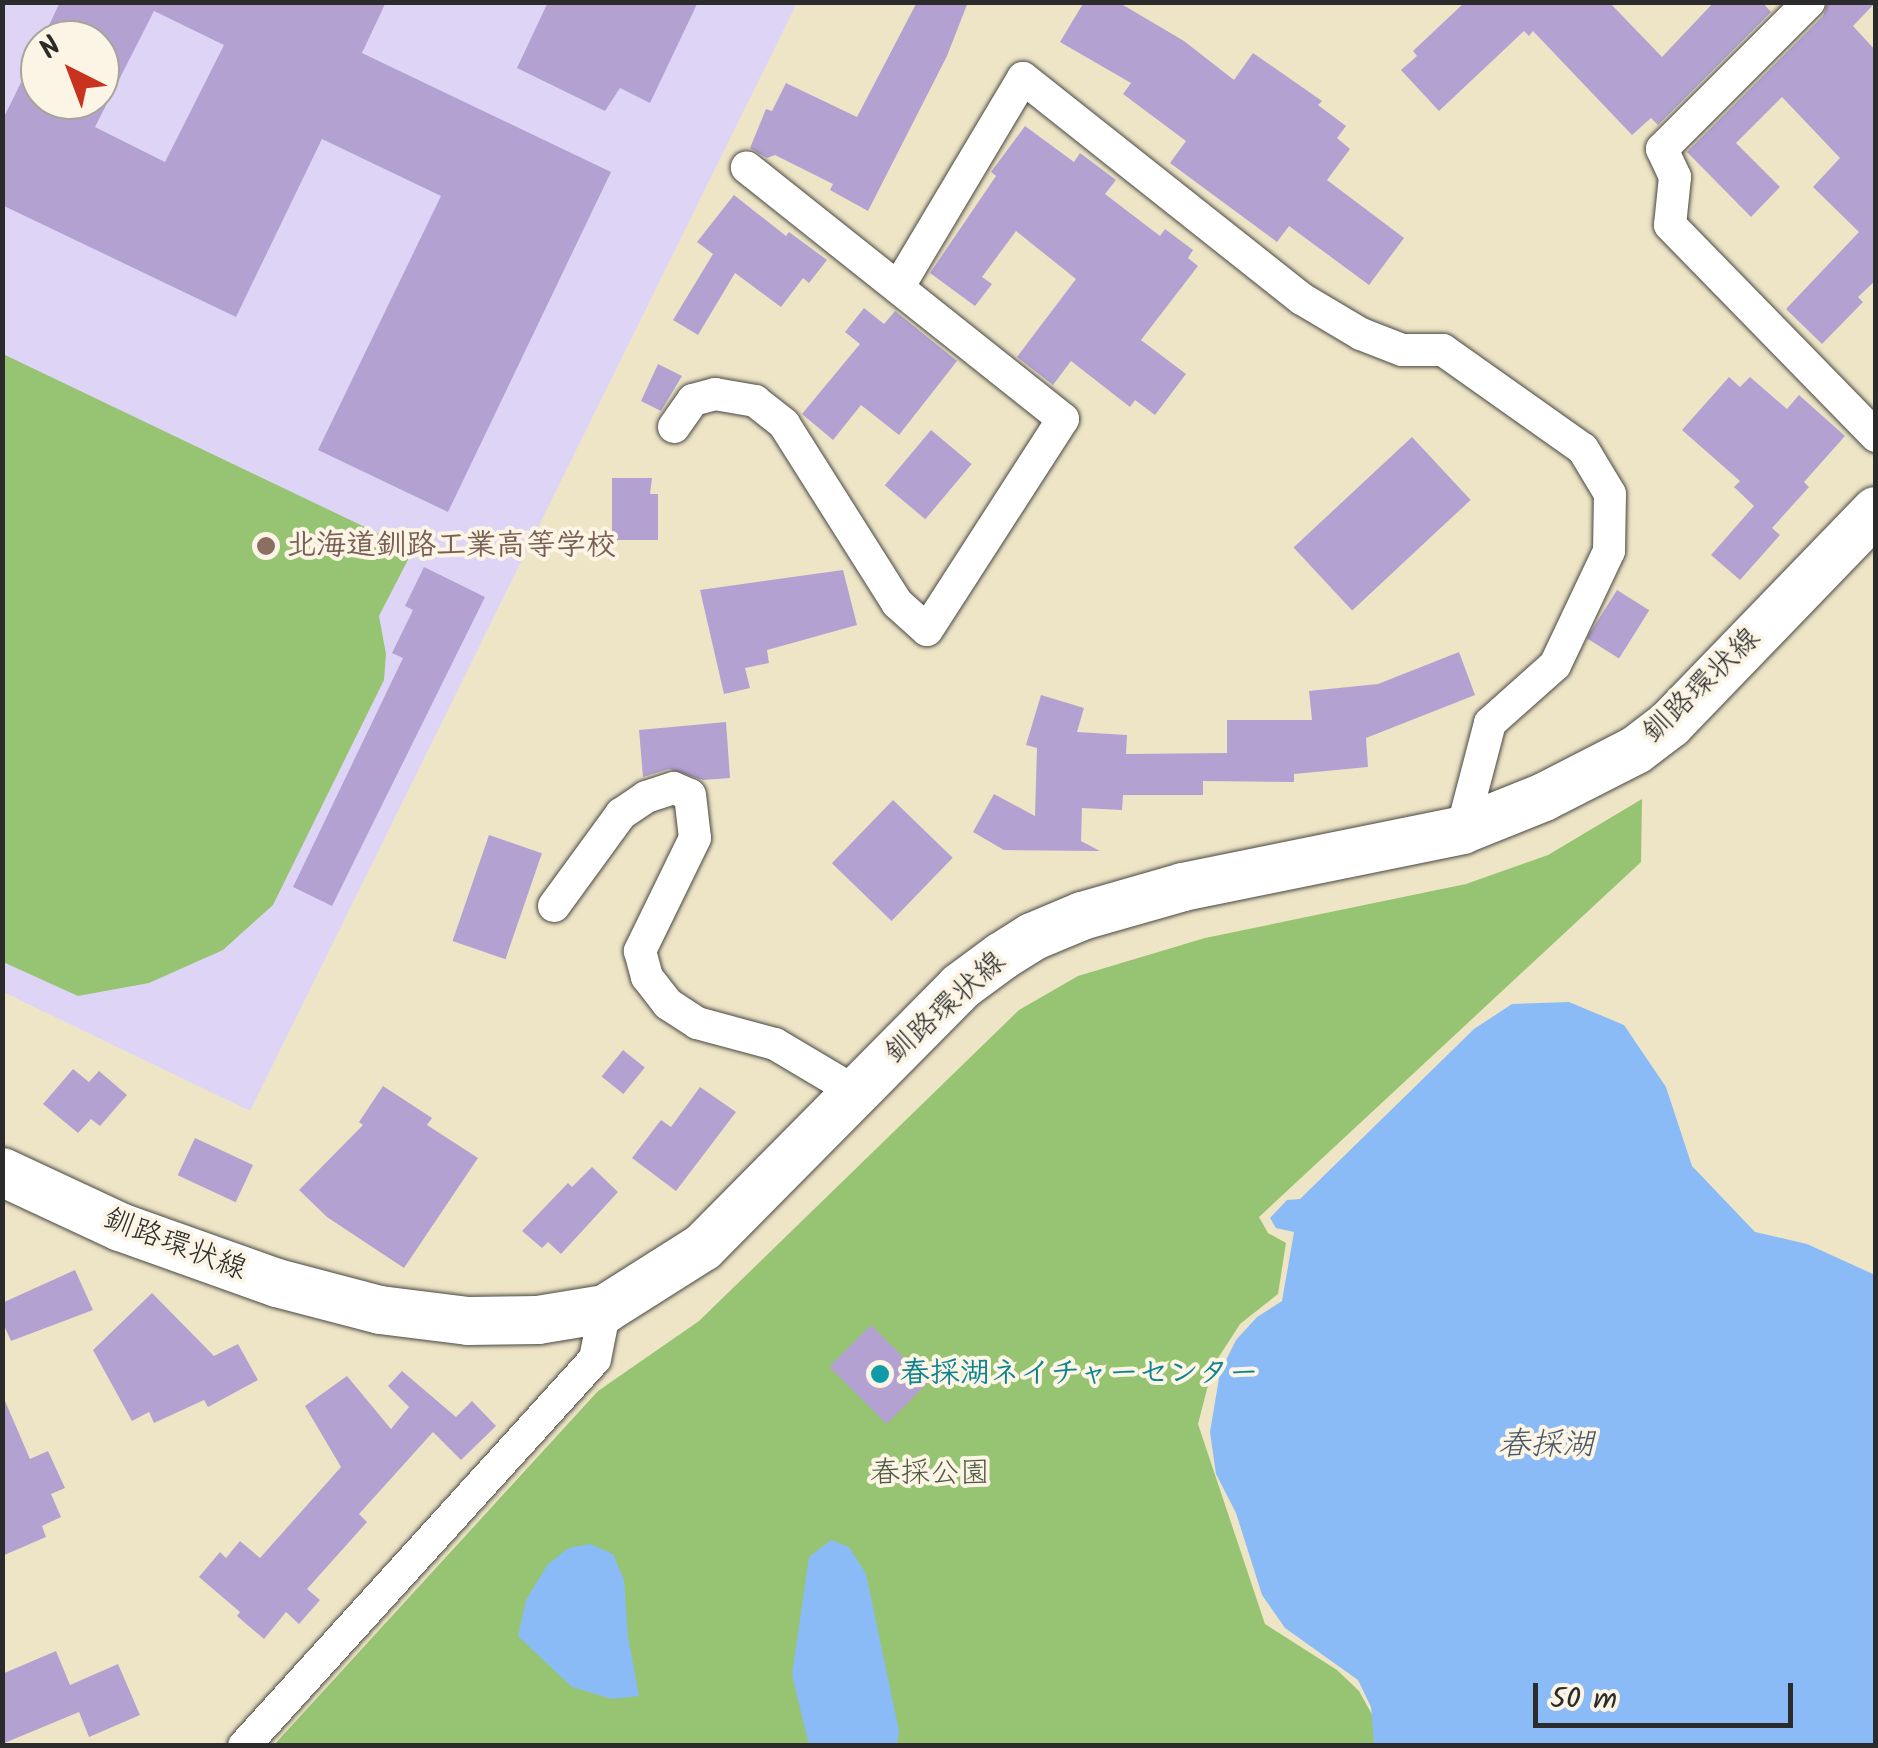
<!DOCTYPE html>
<meta charset="utf-8">
<style>
body{margin:0}
#map{position:relative;width:1878px;height:1748px;overflow:hidden;background:#eee5c7;font-family:Kalam,"Klee One",sans-serif}
div>[style]{position:absolute}
.built>*{inset:0;background:#ded5f6}
.green>*{inset:0;background:#97c472}
.water>*{inset:0;background:#8abbf6}
.building>*{inset:0;background:#b3a2d1;transform-origin:0 0}
.roads{filter:drop-shadow(0 0 2px #484742) drop-shadow(0 0 2px #484742)}
.street>*{height:32px;margin:-16px;padding:0 16px;transform-origin:16px;border-radius:16px;background:#fff}
.secondary>*{height:48px;margin:-24px;padding:0 24px;transform-origin:24px;border-radius:24px;background:#fff}
.dots>*{width:28px;height:28px;translate:-50% -50%;box-sizing:border-box;border:5px solid #fcf5e5;border-radius:50%}
span{translate:-50% -50%;white-space:nowrap;text-align:center;line-height:1.15;-webkit-text-stroke:8px #fcf5e5;paint-order:stroke}
.education-label{font-size:30px;color:#785e54;font-weight:700}
.left{translate:0 -50%;text-align:left}
.street-label{font-size:30px;color:#2b2b2b}
.culture-label{font-size:30px;color:#0d838f;font-weight:700}
.park-label{font-size:30px;color:#4b5940}
.water-label{font-size:32px;color:#485668;font-style:italic}
.frame{position:absolute;inset:0;border:5px solid #2b2b2b;pointer-events:none}
.north{position:absolute;left:20px;top:20px;width:100px;height:100px;box-sizing:border-box;background:#fcf5e5;border:2px solid #a8a49b;border-radius:50%;rotate:318deg;font-size:28px;font-weight:700;line-height:40px;text-align:center;color:#2b2b2b}
.north::after{content:'';display:block;margin:auto;width:35px;height:45px;background:#c8321e;clip-path:polygon(50% 0,100% 100%,50% 72%,0 100%)}
.scale{position:absolute;left:1533px;top:1683px;width:260px;height:45px;box-sizing:border-box;border:5px solid #2b2b2b;border-top:0;padding-left:12px;font-size:30px;line-height:35px;white-space:nowrap;color:#2b2b2b;-webkit-text-stroke:8px #fcf5e5;paint-order:stroke}
</style>
<div id="map">
<div class="built">
<div style="clip-path:polygon(evenodd,2px 3px,797px 3px,250px 1111px,3px 992px,2px 3px,40px 40px,100px 40px,100px 100px,40px 100px,40px 40px)"></div>
</div>
<div class="green">
<div style="clip-path:polygon(3px 354px,413px 550px,379px 616px,386px 654px,384px 680px,273px 905px,223px 950px,149px 983px,78px 996px,3px 962px)"></div>
<div style="clip-path:polygon(1642px 799px,1641px 862px,1259px 1217px,1268px 1233px,1286px 1243px,1278px 1294px,1240px 1324px,1213px 1366px,1198px 1424px,1265px 1624px,1337px 1670px,1359px 1691px,1389px 1745px,273px 1746px,598px 1391px,699px 1321px,1019px 1010px,1078px 976px,1205px 938px,1466px 884px,1548px 855px)"></div>
</div>
<div class="water">
<div style="clip-path:polygon(1569px 1002px,1624px 1025px,1666px 1087px,1692px 1166px,1755px 1232px,1807px 1244px,1875px 1275px,1875px 1745px,1374px 1745px,1371px 1707px,1358px 1680px,1285px 1628px,1262px 1595px,1236px 1513px,1216px 1474px,1210px 1432px,1220px 1372px,1236px 1340px,1257px 1317px,1282px 1301px,1294px 1232px,1276px 1228px,1270px 1218px,1287px 1200px,1300px 1199px,1474px 1029px,1512px 1004px)"></div>
<div style="clip-path:polygon(831px 1540px,849px 1547px,866px 1574px,899px 1731px,897px 1745px,809px 1745px,792px 1675px,809px 1557px)"></div>
<div style="clip-path:polygon(590px 1544px,613px 1554px,624px 1580px,628px 1637px,639px 1696px,612px 1699px,572px 1687px,518px 1636px,526px 1600px,548px 1564px,569px 1548px)"></div>
</div>
<div class="building">
<div style="clip-path:polygon(evenodd,60px 2px,386px 2px,362px 53px,611px 172px,448px 512px,318px 450px,441px 196px,322px 139px,236px 317px,2px 205px,2px 121px,40px 44px,40px 100px,100px 100px,100px 40px,42px 40px,60px 2px,154px 11px,224px 45px,165px 162px,95px 127px,154px 11px)"></div>
<div style="clip-path:polygon(548px 2px,698px 2px,650px 103px,620px 88px,605px 111px,517px 68px)"></div>
<div style="clip-path:polygon(917px 2px,968px 2px,947px 56px,868px 211px,830px 190px,833px 184px,775px 155px,767px 158px,750px 148px,766px 109px,772px 111px,786px 83px,857px 117px)"></div>
<div style="clip-path:polygon(1084px 2px,1118px 2px,1184px 41px,1234px 80px,1253px 53px,1322px 101px,1318px 105px,1346px 126px,1337px 138px,1350px 149px,1327px 180px,1404px 238px,1369px 285px,1289px 226px,1277px 242px,1170px 163px,1186px 141px,1123px 94px,1131px 83px,1060px 42px)"></div>
<div style="clip-path:polygon(1465px 2px,1609px 2px,1662px 57px,1714px 2px,1762px 2px,1771px 12px,1658px 125px,1651px 118px,1632px 135px,1533px 31px,1529px 36px,1524px 31px,1439px 111px,1401px 70px,1417px 56px,1413px 51px)"></div>
<div style="clip-path:polygon(1828px 2px,1876px 2px,1853px 26px,1876px 51px,1876px 280px,1858px 297px,1863px 302px,1822px 344px,1786px 309px,1859px 232px,1813px 187px,1840px 158px,1782px 97px,1736px 143px,1780px 187px,1751px 217px,1687px 152px,1823px 16px)"></div>
<div style="clip-path:polygon(1025px 126px,1074px 162px,1080px 153px,1116px 180px,1105px 194px,1160px 236px,1165px 229px,1193px 250px,1188px 258px,1198px 266px,1141px 340px,1186px 374px,1155px 415px,1135px 400px,1130px 407px,1071px 361px,1053px 385px,1017px 357px,1076px 279px,1016px 231px,982px 277px,992px 284px,975px 306px,930px 273px,996px 176px,991px 172px)"></div>
<div style="clip-path:polygon(734px 195px,786px 236px,789px 232px,827px 260px,809px 283px,803px 278px,781px 307px,735px 273px,698px 335px,673px 320px,713px 254px,697px 242px)"></div>
<div style="clip-path:polygon(864px 308px,884px 324px,895px 311px,957px 361px,899px 435px,861px 405px,833px 440px,802px 414px,860px 344px,845px 332px)"></div>
<div style="clip-path:polygon(658px 364px,682px 376px,661px 411px,641px 401px)"></div>
<div style="clip-path:polygon(1729px 377px,1740px 387px,1750px 377px,1787px 409px,1799px 395px,1845px 436px,1804px 482px,1809px 487px,1772px 528px,1780px 535px,1740px 580px,1711px 555px,1754px 506px,1734px 487px,1740px 481px,1682px 430px)"></div>
<div style="left:931px;top:430px;width:53px;height:72px;rotate:40deg"></div>
<div style="left:1412px;top:437px;width:86px;height:162px;rotate:47deg"></div>
<div style="clip-path:polygon(612px 478px,652px 478px,650px 494px,658px 494px,658px 540px,612px 540px)"></div>
<div style="clip-path:polygon(424px 567px,485px 597px,332px 906px,293px 887px,403px 658px,392px 653px,413px 610px,405px 606px)"></div>
<div style="clip-path:polygon(843px 570px,857px 625px,767px 650px,769px 663px,745px 668px,750px 688px,724px 694px,700px 590px)"></div>
<div style="left:1617px;top:590px;width:38px;height:57px;rotate:32deg"></div>
<div style="clip-path:polygon(1459px 652px,1475px 695px,1366px 738px,1368px 767px,1294px 774px,1294px 782px,1203px 781px,1203px 795px,1123px 795px,1122px 810px,1082px 808px,1081px 841px,1100px 851px,1004px 850px,973px 832px,994px 794px,1035px 816px,1037px 748px,1026px 745px,1041px 695px,1084px 708px,1077px 732px,1127px 735px,1126px 754px,1227px 753px,1227px 720px,1312px 720px,1309px 691px,1378px 684px)"></div>
<div style="clip-path:polygon(726px 722px,730px 778px,703px 780px,669px 769px,643px 777px,639px 730px)"></div>
<div style="left:893px;top:800px;width:83px;height:88px;rotate:44deg"></div>
<div style="left:489px;top:835px;width:56px;height:112px;rotate:19deg"></div>
<div style="left:623px;top:1050px;width:28px;height:34px;rotate:39deg"></div>
<div style="clip-path:polygon(73px 1069px,89px 1082px,99px 1071px,127px 1095px,100px 1126px,91px 1119px,78px 1133px,43px 1104px)"></div>
<div style="clip-path:polygon(383px 1086px,432px 1118px,427px 1125px,478px 1158px,404px 1268px,327px 1217px,299px 1190px,363px 1125px,359px 1122px)"></div>
<div style="clip-path:polygon(700px 1087px,736px 1112px,676px 1191px,632px 1158px,661px 1120px,671px 1127px)"></div>
<div style="left:195px;top:1138px;width:64px;height:41px;rotate:25deg"></div>
<div style="clip-path:polygon(592px 1167px,618px 1192px,561px 1254px,548px 1242px,542px 1248px,522px 1231px,568px 1183px,572px 1187px)"></div>
<div style="clip-path:polygon(75px 1270px,93px 1310px,11px 1341px,2px 1321px,2px 1303px)"></div>
<div style="clip-path:polygon(152px 1293px,214px 1356px,238px 1344px,258px 1380px,208px 1407px,204px 1400px,154px 1423px,149px 1412px,132px 1421px,93px 1350px)"></div>
<div style="left:871px;top:1325px;width:81px;height:59px;rotate:45deg"></div>
<div style="clip-path:polygon(402px 1371px,456px 1417px,472px 1401px,496px 1426px,461px 1460px,433px 1432px,359px 1514px,367px 1522px,307px 1589px,320px 1600px,299px 1624px,286px 1612px,264px 1639px,237px 1616px,240px 1612px,199px 1577px,220px 1552px,226px 1558px,240px 1541px,260px 1558px,341px 1467px,305px 1406px,347px 1376px,391px 1429px,409px 1407px,388px 1386px)"></div>
<div style="clip-path:polygon(2px 1394px,30px 1459px,48px 1451px,65px 1488px,51px 1494px,61px 1517px,42px 1526px,46px 1537px,2px 1556px)"></div>
<div style="clip-path:polygon(56px 1651px,70px 1685px,118px 1664px,140px 1715px,89px 1737px,79px 1712px,2px 1744px,2px 1674px)"></div>
</div>
<div class="roads">
<div class="street">
<div style="left:1809px;top:2px;width:208px;rotate:135deg"></div>
<div style="left:1662px;top:149px;width:31px;rotate:65deg"></div>
<div style="left:1675px;top:177px;width:48px;rotate:95.9deg"></div>
<div style="left:1670px;top:225px;width:295px;rotate:45.7deg"></div>
<div style="left:899px;top:286px;width:242px;rotate:-59.2deg"></div>
<div style="left:1023px;top:78px;width:356px;rotate:38.4deg"></div>
<div style="left:1302px;top:299px;width:69px;rotate:30.7deg"></div>
<div style="left:1361px;top:334px;width:44px;rotate:21.3deg"></div>
<div style="left:1402px;top:350px;width:41px"></div>
<div style="left:1443px;top:350px;width:171px;rotate:35.3deg"></div>
<div style="left:1583px;top:449px;width:52px;rotate:59deg"></div>
<div style="left:1610px;top:494px;width:57px;rotate:91deg"></div>
<div style="left:1609px;top:551px;width:126px;rotate:115.3deg"></div>
<div style="left:1555px;top:665px;width:87px;rotate:138.3deg"></div>
<div style="left:1490px;top:723px;width:111px;rotate:104.7deg"></div>
<div style="left:674px;top:427px;width:33px;rotate:-55deg"></div>
<div style="left:693px;top:400px;width:23px;rotate:-15deg"></div>
<div style="left:715px;top:394px;width:41px;rotate:9.9deg"></div>
<div style="left:755px;top:401px;width:37px;rotate:38deg"></div>
<div style="left:784px;top:424px;width:212px;rotate:57.7deg"></div>
<div style="left:897px;top:603px;width:40px;rotate:42deg"></div>
<div style="left:927px;top:630px;width:251px;rotate:-57.2deg"></div>
<div style="left:1063px;top:419px;width:404px;rotate:-141.5deg"></div>
<div style="left:554px;top:906px;width:114px;rotate:-53.9deg"></div>
<div style="left:621px;top:814px;width:30px;rotate:-34deg"></div>
<div style="left:646px;top:797px;width:29px;rotate:-18deg"></div>
<div style="left:674px;top:788px;width:17px;rotate:24deg"></div>
<div style="left:690px;top:795px;width:43px;rotate:83.4deg"></div>
<div style="left:695px;top:838px;width:126px;rotate:116deg"></div>
<div style="left:640px;top:951px;width:27px;rotate:75deg"></div>
<div style="left:647px;top:977px;width:34px;rotate:52deg"></div>
<div style="left:668px;top:1004px;width:35px;rotate:33deg"></div>
<div style="left:697px;top:1023px;width:81px;rotate:15.1deg"></div>
<div style="left:775px;top:1044px;width:94px;rotate:30.7deg"></div>
<div style="left:244px;top:1746px;width:522px;rotate:-47.79deg"></div>
<div style="left:595px;top:1359px;width:51px;rotate:-78.7deg"></div>
</div>
<div class="secondary">
<div style="left:2px;top:1172px;width:130px;rotate:25deg"></div>
<div style="left:120px;top:1227px;width:167px;rotate:19.6deg"></div>
<div style="left:277px;top:1283px;width:106px;rotate:14.7deg"></div>
<div style="left:380px;top:1310px;width:89px;rotate:7.1deg"></div>
<div style="left:468px;top:1321px;width:70px;rotate:-0.8deg"></div>
<div style="left:538px;top:1320px;width:68px;rotate:-9.3deg"></div>
<div style="left:605px;top:1309px;width:116px;rotate:-32.3deg"></div>
<div style="left:703px;top:1247px;width:366px;rotate:-45.3deg"></div>
<div style="left:960px;top:987px;width:52px;rotate:-36.4deg"></div>
<div style="left:1002px;top:956px;width:36px;rotate:-32deg"></div>
<div style="left:1032px;top:937px;width:54px;rotate:-22.8deg"></div>
<div style="left:1082px;top:916px;width:105px;rotate:-16deg"></div>
<div style="left:1183px;top:887px;width:285px;rotate:-11.5deg"></div>
<div style="left:1462px;top:830px;width:88px;rotate:-21.9deg"></div>
<div style="left:1544px;top:797px;width:103px;rotate:-27.1deg"></div>
<div style="left:1636px;top:750px;width:43px;rotate:-37.4deg"></div>
<div style="left:1670px;top:724px;width:296px;rotate:-46deg"></div>
</div>
</div>
<div class="dots">
<div style="left:266px;top:546px;background:#8d6e63"></div>
<div style="left:880px;top:1374px;background:#0f9aa8"></div>
</div>
<div class="education-label">
<span class="left" style="left:286px;top:546px">北海道釧路工業高等学校</span>
</div>
<div class="street-label">
<span style="left:1702px;top:686px;rotate:-44deg">釧路環状線</span>
<span style="left:946px;top:1008px;rotate:-42deg">釧路環状線</span>
<span style="left:175px;top:1245px;rotate:21deg">釧路環状線</span>
</div>
<div class="culture-label">
<span class="left" style="left:900px;top:1374px">春採湖ネイチャーセンター</span>
</div>
<div class="park-label">
<span style="left:930px;top:1474px">春採公園</span>
</div>
<div class="water-label">
<span style="left:1546px;top:1446px">春採湖</span>
</div>
<div class="frame"></div>
<div class="north">N</div>
<div class="scale">50 m</div>
</div>
